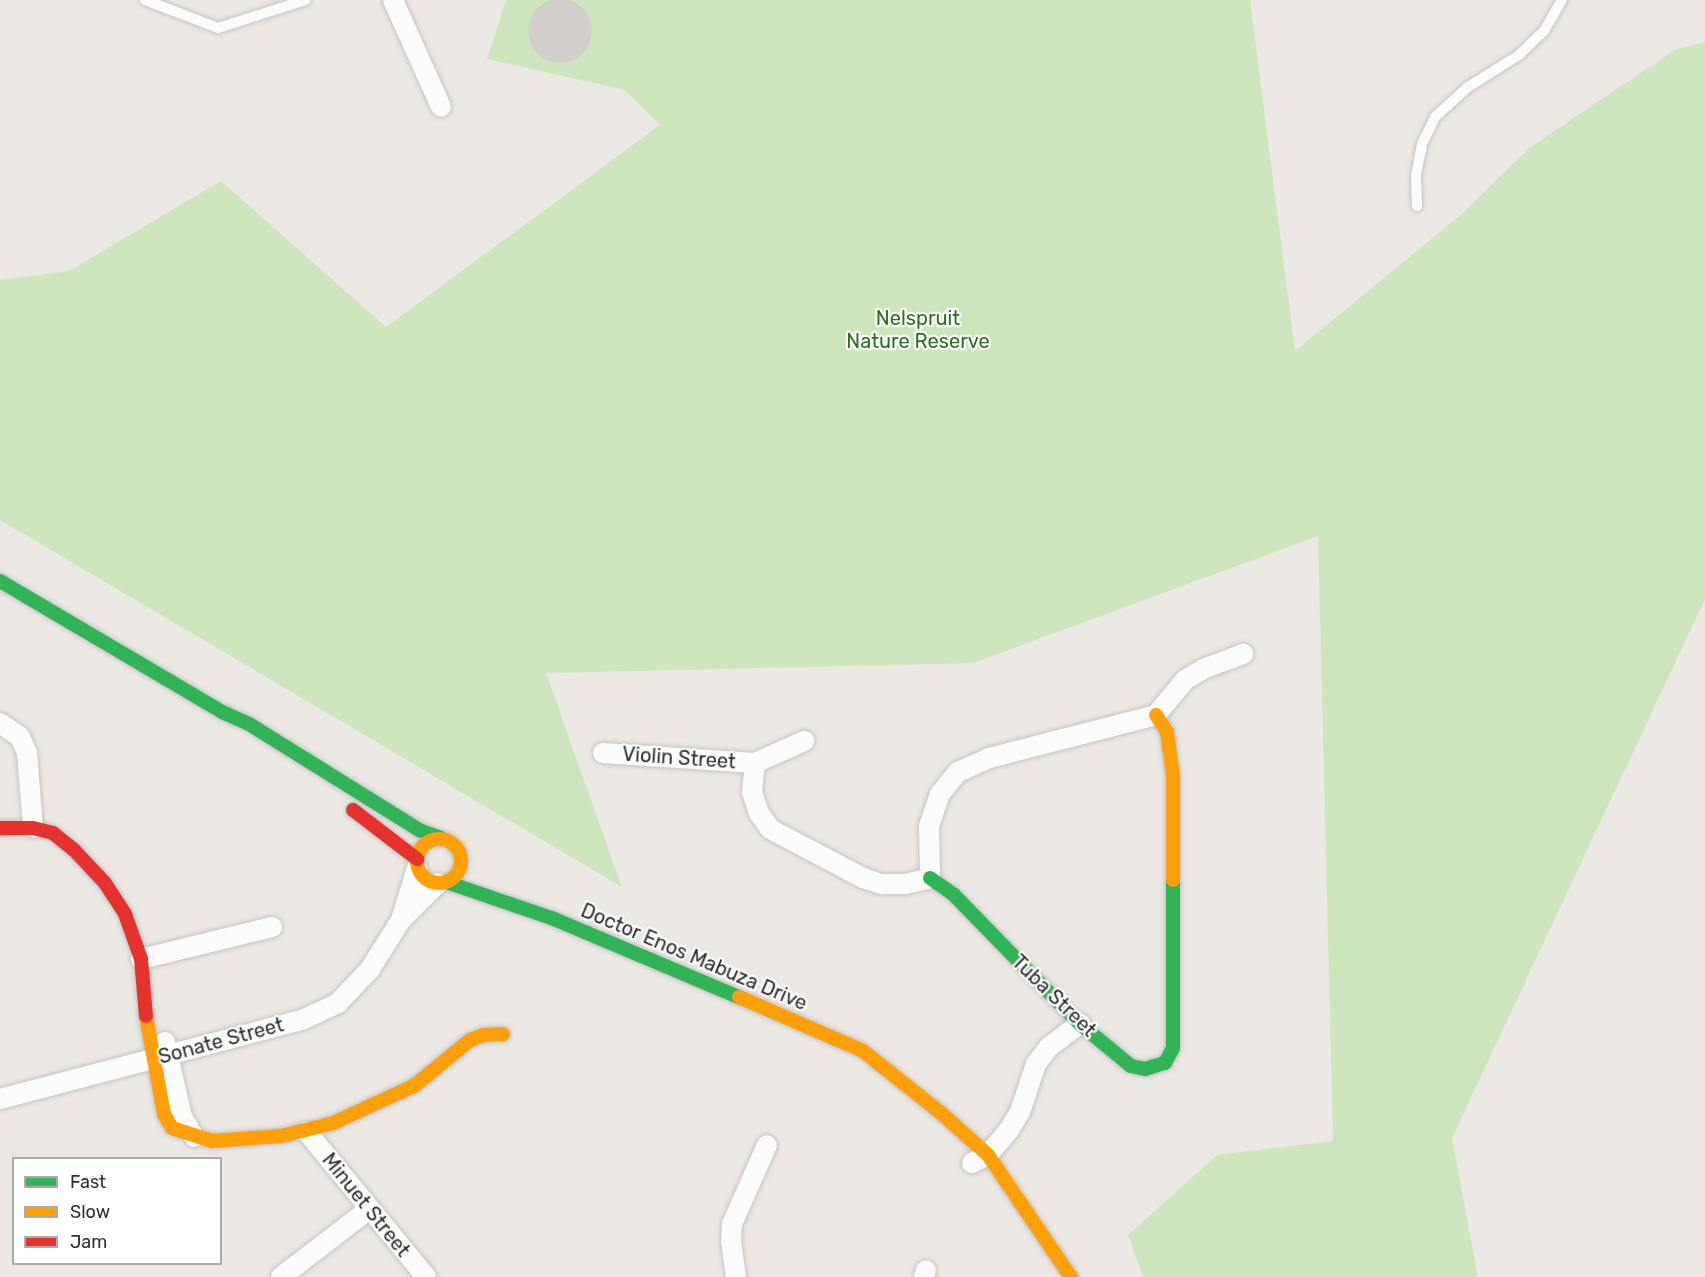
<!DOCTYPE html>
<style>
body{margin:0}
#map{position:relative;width:1705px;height:1277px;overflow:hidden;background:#ece8e4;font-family:Rubik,sans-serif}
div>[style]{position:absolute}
.green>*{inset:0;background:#cee6be}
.building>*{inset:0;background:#d1cecb}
.round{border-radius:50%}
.roads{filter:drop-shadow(0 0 2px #c5c4c5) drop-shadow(0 0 2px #c5c4c5)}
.lane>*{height:10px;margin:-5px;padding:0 5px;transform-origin:5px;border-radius:5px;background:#fcfcfb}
.street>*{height:20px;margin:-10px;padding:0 10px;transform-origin:10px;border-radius:10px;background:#fcfcfb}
.fast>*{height:14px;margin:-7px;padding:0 7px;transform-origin:7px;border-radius:7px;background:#30b455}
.slow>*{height:14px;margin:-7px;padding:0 7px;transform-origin:7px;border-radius:7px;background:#ff9f0a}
.slow>.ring{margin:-7px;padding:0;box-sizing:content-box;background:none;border:14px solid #ff9f0a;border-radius:50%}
.jam>*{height:14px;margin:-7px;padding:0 7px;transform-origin:7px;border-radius:7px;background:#e5322d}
span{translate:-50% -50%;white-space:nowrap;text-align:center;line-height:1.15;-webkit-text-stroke:4.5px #fff;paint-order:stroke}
.park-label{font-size:20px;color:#2c6e1b}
.street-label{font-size:20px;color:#2e2e2e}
.legend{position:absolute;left:12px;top:1157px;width:210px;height:108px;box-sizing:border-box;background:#fff;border:2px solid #ababab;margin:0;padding:8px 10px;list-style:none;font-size:18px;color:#2e2e2e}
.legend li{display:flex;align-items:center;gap:12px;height:30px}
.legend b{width:30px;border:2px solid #ababab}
</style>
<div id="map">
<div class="green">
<div style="clip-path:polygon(506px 0,1250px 0,1295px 351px,1463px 213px,1529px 148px,1675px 50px,1705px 42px,1705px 599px,1452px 1138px,1478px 1277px,1143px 1277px,1128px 1235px,1217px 1155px,1333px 1141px,1318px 536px,973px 663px,546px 673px,622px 887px,0 520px,0 280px,69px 271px,221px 181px,386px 327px,660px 125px,625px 90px,487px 59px)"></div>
</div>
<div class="building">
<div class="round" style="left:528px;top:-1px;width:64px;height:64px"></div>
</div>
<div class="roads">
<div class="lane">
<div style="left:145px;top:0;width:78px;rotate:21deg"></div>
<div style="left:218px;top:28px;width:92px;rotate:-17.7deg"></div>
<div style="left:1417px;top:206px;width:31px;rotate:-92deg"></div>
<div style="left:1416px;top:175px;width:32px;rotate:-79deg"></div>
<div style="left:1422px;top:144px;width:30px;rotate:-64deg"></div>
<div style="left:1435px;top:117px;width:45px;rotate:-42.3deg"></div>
<div style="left:1468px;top:87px;width:60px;rotate:-32.1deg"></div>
<div style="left:1519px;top:55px;width:35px;rotate:-44deg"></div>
<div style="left:1544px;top:31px;width:36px;rotate:-60deg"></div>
</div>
<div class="street">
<div style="left:393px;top:0;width:117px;rotate:65.8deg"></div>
<div style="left:0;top:723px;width:24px;rotate:35deg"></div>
<div style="left:20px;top:737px;width:17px;rotate:66deg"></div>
<div style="left:27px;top:753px;width:75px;rotate:85.4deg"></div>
<div style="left:603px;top:753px;width:152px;rotate:3.8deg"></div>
<div style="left:755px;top:763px;width:54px;rotate:-24.2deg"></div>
<div style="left:755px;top:763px;width:29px;rotate:96deg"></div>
<div style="left:752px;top:792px;width:22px;rotate:72deg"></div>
<div style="left:759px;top:813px;width:19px;rotate:55deg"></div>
<div style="left:770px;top:829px;width:105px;rotate:27.8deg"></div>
<div style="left:863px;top:878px;width:20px;rotate:18deg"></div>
<div style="left:882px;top:884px;width:23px"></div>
<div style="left:905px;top:884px;width:26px;rotate:-13deg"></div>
<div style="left:930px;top:878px;width:52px;rotate:-91.1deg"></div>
<div style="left:929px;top:826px;width:34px;rotate:-71deg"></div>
<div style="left:940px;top:794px;width:28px;rotate:-51deg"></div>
<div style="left:958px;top:772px;width:34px;rotate:-24deg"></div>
<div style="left:989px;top:758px;width:172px;rotate:-14.4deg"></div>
<div style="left:1156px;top:715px;width:45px;rotate:-50.4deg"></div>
<div style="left:1185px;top:680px;width:21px;rotate:-31deg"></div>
<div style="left:1203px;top:669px;width:43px;rotate:-20.6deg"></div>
<div style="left:403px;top:918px;width:49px;rotate:-45deg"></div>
<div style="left:141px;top:959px;width:135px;rotate:-13.7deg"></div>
<div style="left:165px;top:1042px;width:77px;rotate:77.2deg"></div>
<div style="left:182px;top:1117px;width:23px;rotate:59deg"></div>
<div style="left:0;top:1099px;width:314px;rotate:-14.7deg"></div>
<div style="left:304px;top:1019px;width:38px;rotate:-25deg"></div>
<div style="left:338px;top:1003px;width:47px;rotate:-46.7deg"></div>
<div style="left:370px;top:969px;width:58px;rotate:-57.7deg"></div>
<div style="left:401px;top:920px;width:54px;rotate:-72.9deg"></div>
<div style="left:307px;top:1132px;width:188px;rotate:50.6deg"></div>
<div style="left:972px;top:1163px;width:18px;rotate:-27deg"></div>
<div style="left:988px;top:1155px;width:33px;rotate:-50deg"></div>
<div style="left:1009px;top:1130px;width:21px;rotate:-59deg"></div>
<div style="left:1020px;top:1112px;width:51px;rotate:-71.6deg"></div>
<div style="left:1036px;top:1064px;width:21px;rotate:-53deg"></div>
<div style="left:1049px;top:1047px;width:39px;rotate:-37deg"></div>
<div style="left:281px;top:1277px;width:110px;rotate:-37.6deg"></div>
<div style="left:736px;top:1277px;width:35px;rotate:-98deg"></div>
<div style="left:731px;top:1242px;width:18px;rotate:-87deg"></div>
<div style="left:732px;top:1224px;width:86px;rotate:-66.1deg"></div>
<div style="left:924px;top:1277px;width:7px;rotate:-74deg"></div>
</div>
<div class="fast">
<div style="left:0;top:581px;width:258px;rotate:30.5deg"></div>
<div style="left:222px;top:712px;width:30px;rotate:24deg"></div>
<div style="left:249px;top:724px;width:200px;rotate:31.9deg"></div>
<div style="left:419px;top:830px;width:23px;rotate:20deg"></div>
<div style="left:930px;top:878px;width:29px;rotate:35deg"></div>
<div style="left:954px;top:895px;width:180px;rotate:45.7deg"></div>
<div style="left:1080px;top:1024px;width:66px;rotate:39.5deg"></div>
<div style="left:1131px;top:1066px;width:14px;rotate:12deg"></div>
<div style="left:1145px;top:1069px;width:21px;rotate:-17deg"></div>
<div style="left:1165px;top:1063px;width:17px;rotate:-62deg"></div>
<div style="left:1173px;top:1048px;width:168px;rotate:-90deg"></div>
<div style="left:446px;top:882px;width:114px;rotate:18.9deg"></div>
<div style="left:554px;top:919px;width:201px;rotate:22.9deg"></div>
</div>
<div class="slow">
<div style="left:1156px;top:715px;width:20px;rotate:57deg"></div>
<div style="left:1167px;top:732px;width:43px;rotate:82.1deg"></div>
<div style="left:1173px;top:775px;width:105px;rotate:90deg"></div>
<div class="ring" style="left:417px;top:839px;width:30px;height:30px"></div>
<div style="left:739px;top:997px;width:135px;rotate:23.5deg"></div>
<div style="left:863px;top:1051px;width:100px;rotate:38.5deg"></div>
<div style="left:941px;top:1113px;width:63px;rotate:41.8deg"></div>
<div style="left:988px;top:1155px;width:148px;rotate:55.8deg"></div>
<div style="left:146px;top:1016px;width:100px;rotate:79.6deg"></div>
<div style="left:164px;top:1114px;width:16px;rotate:60deg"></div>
<div style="left:172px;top:1128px;width:42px;rotate:18deg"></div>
<div style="left:212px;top:1141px;width:69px;rotate:-4.1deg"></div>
<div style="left:281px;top:1136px;width:54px;rotate:-14deg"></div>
<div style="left:333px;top:1123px;width:89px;rotate:-24.6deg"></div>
<div style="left:414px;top:1086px;width:72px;rotate:-39.4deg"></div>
<div style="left:470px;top:1040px;width:15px;rotate:-20deg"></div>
<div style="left:484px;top:1035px;width:19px;rotate:-3deg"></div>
</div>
<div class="jam">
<div style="left:353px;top:810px;width:81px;rotate:37.4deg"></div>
<div style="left:0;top:828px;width:33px"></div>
<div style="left:33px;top:828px;width:21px;rotate:14deg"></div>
<div style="left:53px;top:833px;width:27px;rotate:39deg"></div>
<div style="left:74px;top:850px;width:45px;rotate:46.8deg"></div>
<div style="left:105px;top:883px;width:37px;rotate:57deg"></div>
<div style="left:125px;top:914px;width:48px;rotate:70.4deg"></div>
<div style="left:141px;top:959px;width:57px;rotate:85deg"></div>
</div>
</div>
<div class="park-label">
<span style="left:918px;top:330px">Nelspruit<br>Nature Reserve</span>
</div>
<div class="street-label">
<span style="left:679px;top:758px;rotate:4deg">Violin Street</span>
<span style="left:694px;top:957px;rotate:23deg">Doctor Enos Mabuza Drive</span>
<span style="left:1054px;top:996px;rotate:44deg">Tuba Street</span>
<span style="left:221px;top:1041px;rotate:-15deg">Sonate Street</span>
<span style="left:366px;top:1205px;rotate:51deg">Minuet Street</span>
</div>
<ul class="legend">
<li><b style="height:8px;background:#30b455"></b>Fast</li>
<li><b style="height:8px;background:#ff9f0a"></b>Slow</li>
<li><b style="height:8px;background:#e5322d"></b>Jam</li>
</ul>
</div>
